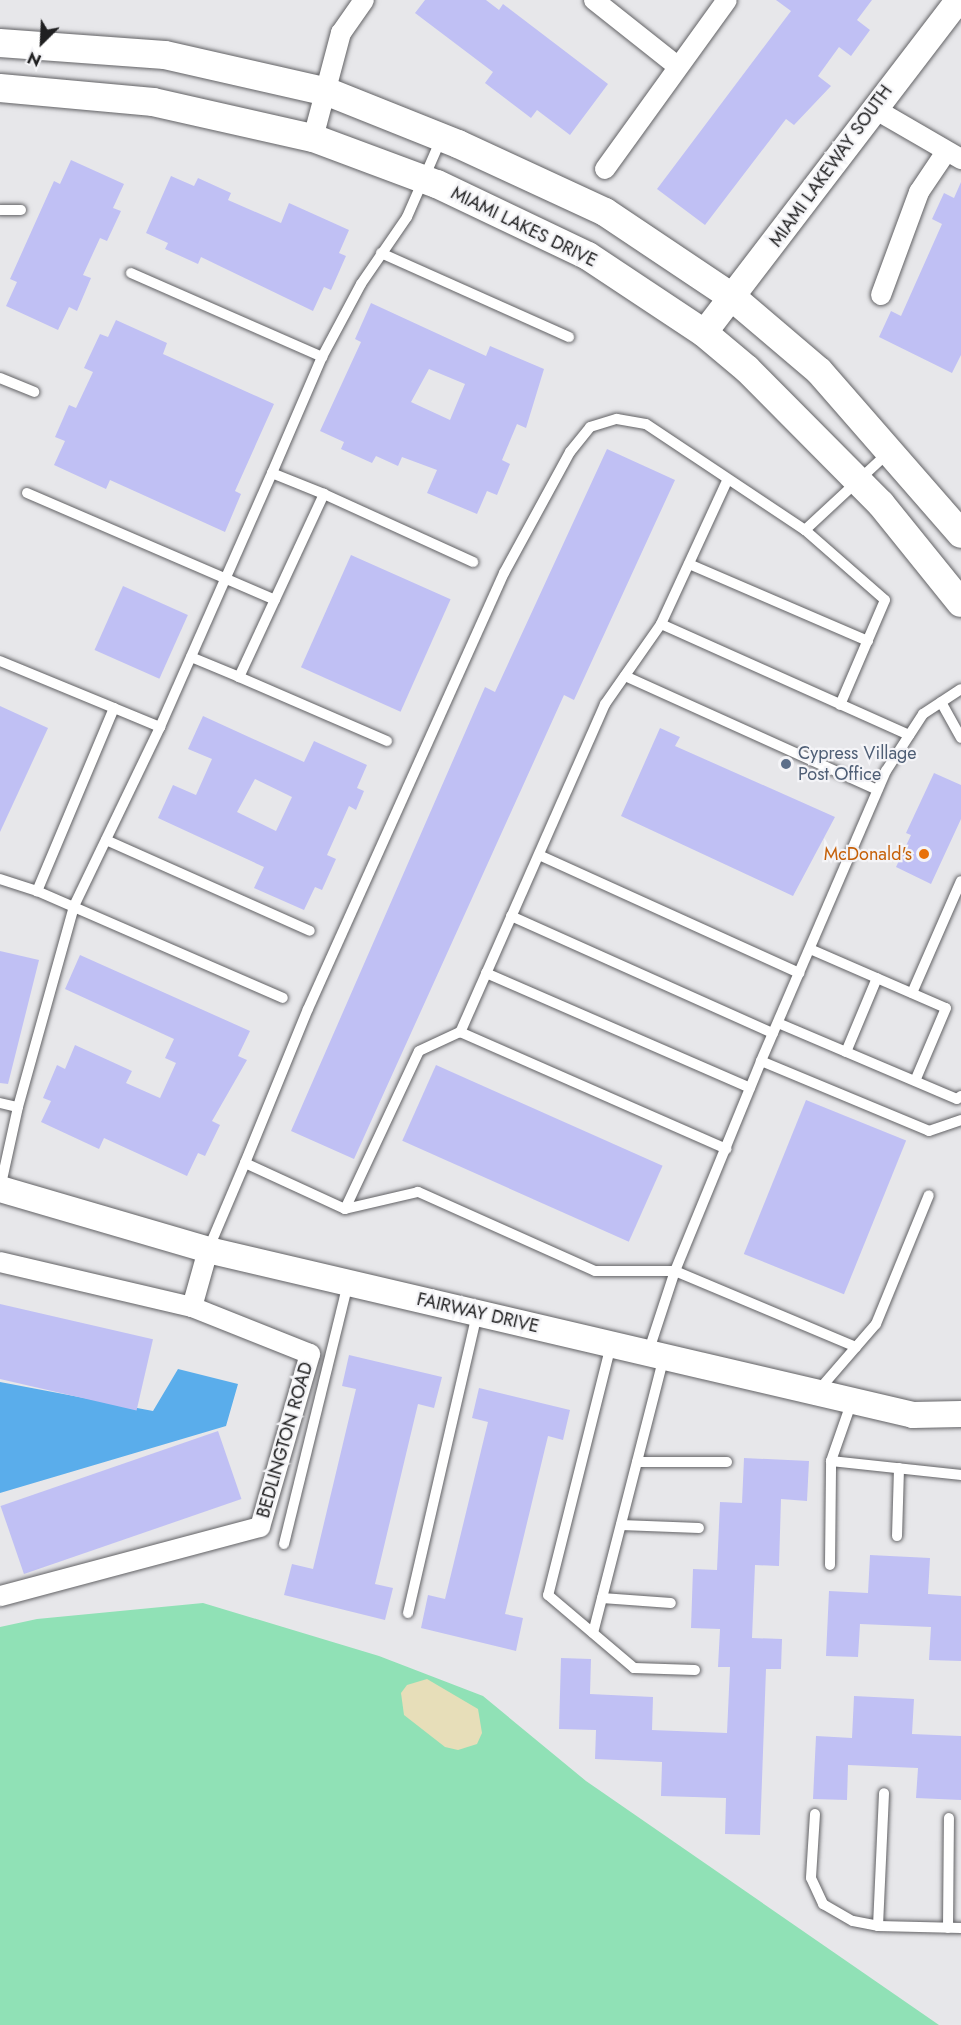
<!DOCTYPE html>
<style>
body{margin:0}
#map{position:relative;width:961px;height:2025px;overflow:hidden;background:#e7e7ea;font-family:Jost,sans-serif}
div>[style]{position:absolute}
.green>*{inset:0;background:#90e1b6}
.sand>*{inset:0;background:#e7deb9}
.water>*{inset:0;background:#5aadeb}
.building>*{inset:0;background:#c0c0f4;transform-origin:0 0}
.roads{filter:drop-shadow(0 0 2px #626265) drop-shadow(0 0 2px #626265)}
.service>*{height:10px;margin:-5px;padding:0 5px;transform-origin:5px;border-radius:5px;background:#fff}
.minor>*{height:20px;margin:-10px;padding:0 10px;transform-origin:10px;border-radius:10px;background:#fff}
.tertiary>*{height:26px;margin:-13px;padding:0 13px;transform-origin:13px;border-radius:13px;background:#fff}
.secondary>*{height:28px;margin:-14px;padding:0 14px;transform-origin:14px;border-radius:14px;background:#fff}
.dots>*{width:16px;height:16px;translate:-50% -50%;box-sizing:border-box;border:3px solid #f4f4f7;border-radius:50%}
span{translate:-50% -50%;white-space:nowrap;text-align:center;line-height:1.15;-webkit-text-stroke:4.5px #f4f4f7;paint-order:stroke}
.street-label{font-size:18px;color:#202021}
.service-label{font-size:18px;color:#4e5e75}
.left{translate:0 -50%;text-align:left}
.food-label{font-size:18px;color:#c56008}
.right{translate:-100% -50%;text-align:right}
.north{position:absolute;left:12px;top:12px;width:60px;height:60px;-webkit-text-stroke:4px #f4f4f7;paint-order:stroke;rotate:204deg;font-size:16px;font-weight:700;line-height:24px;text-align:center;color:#202021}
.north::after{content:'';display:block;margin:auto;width:21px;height:27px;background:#202021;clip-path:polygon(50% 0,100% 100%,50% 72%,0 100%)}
</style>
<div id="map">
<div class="green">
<div style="clip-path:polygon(203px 1603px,379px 1656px,483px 1696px,586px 1781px,939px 2025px,0 2025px,0 1627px,37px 1619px)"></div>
</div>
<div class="sand">
<div style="clip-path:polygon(427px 1679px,478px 1709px,482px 1733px,477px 1744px,458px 1750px,445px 1747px,404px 1715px,401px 1693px,407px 1685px)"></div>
</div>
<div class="water">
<div style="clip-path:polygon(178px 1369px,238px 1384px,226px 1426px,0 1493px,0 1382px,153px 1411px)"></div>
</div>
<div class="building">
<div style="clip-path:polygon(425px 0,486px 0,499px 10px,503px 4px,608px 84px,570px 135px,537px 110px,531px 118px,485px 83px,493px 72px,415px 13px)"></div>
<div style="clip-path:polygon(776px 0,872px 0,857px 20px,870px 30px,851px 56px,839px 47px,818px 76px,831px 86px,794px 125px,786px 119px,705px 225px,657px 189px,791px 11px)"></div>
<div style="clip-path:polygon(71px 160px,124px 184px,113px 208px,121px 211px,107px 241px,100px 238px,83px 275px,91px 278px,77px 311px,69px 307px,58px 330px,6px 306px,17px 282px,10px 279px,54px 181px,60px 184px)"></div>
<div style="clip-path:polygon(171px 176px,194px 186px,198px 178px,231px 193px,228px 200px,281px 223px,289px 203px,349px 230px,339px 253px,346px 256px,331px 290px,324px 287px,313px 311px,201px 257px,198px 264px,165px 249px,168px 243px,146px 233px)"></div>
<div style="clip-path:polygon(961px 182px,961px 355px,952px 373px,879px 337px,891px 311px,901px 316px,942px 224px,932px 219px,944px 193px,954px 198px)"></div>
<div style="clip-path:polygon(evenodd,371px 303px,486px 356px,490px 346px,544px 369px,526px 428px,517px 424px,502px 460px,510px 464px,497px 495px,487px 491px,477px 514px,427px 493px,437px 470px,402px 457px,398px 466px,376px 456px,372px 463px,341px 449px,344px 442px,320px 431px,361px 342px,355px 339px,371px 303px,429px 369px,465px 384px,450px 420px,411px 402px,429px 369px)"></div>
<div style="clip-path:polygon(116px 320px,167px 343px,163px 354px,274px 404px,235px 491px,241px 494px,225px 532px,110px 480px,106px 489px,54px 465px,65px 441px,55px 437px,69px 405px,76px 408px,93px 372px,84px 368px,100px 334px,108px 337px)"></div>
<div style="clip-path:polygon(607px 449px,675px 480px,574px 700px,564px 695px,354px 1159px,291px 1131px,485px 687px,495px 692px)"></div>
<div style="left:351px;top:555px;width:109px;height:123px;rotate:24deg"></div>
<div style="left:123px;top:586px;width:71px;height:70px;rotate:24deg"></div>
<div style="clip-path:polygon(0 706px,48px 728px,0 832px)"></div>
<div style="clip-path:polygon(evenodd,203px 716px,304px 762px,314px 741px,367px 765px,357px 788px,364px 791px,356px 810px,349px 806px,327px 855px,336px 859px,322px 890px,315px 887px,304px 910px,254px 888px,264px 867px,158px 818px,173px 785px,196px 795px,212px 759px,188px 749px,203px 716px,255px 779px,292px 797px,276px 831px,237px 812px,255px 779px)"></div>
<div style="clip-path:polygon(660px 728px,680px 737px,675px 746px,835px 817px,793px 896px,621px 816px)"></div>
<div style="clip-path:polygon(934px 773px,961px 785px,961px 819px,931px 884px,896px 867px,911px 835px,906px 833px)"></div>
<div style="clip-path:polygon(0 951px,39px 960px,8px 1084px,0 1083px)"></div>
<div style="clip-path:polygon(80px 955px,250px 1031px,238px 1056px,247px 1060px,212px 1121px,220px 1125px,205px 1156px,198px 1153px,187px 1176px,104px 1138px,99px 1149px,41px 1122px,51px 1101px,43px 1098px,57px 1065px,65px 1069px,75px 1045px,132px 1071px,126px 1083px,160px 1098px,176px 1063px,165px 1058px,174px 1039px,65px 989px)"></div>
<div style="left:436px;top:1065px;width:248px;height:83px;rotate:24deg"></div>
<div style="left:806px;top:1100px;width:108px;height:166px;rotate:22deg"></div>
<div style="left:0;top:1304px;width:157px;height:73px;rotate:13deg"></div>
<div style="clip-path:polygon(349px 1355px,442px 1377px,434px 1408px,418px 1404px,375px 1584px,393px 1588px,385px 1620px,284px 1595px,292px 1564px,313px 1569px,356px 1389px,342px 1386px)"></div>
<div style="clip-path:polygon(479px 1388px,570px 1410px,563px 1440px,548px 1436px,505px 1614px,523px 1618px,516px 1651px,421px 1628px,428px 1595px,445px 1599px,488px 1422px,472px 1418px)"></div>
<div style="left:218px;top:1431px;width:72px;height:230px;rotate:71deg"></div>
<div style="clip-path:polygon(744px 1458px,809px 1461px,807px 1501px,781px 1499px,779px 1566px,755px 1565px,752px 1638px,782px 1639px,781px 1669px,766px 1669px,760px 1835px,725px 1834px,726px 1798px,661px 1796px,662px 1762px,595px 1759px,596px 1730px,559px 1729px,561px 1658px,591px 1659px,590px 1694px,653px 1697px,652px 1730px,727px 1733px,730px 1667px,718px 1667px,720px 1629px,691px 1628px,693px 1569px,717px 1570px,720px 1502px,742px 1503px)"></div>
<div style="clip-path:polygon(870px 1555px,930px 1558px,928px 1594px,961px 1596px,961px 1661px,929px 1660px,931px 1627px,860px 1624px,858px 1657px,826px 1656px,829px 1591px,868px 1593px)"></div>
<div style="clip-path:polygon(854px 1696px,914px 1699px,912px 1734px,961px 1736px,961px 1800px,916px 1798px,918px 1768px,848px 1765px,847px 1800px,813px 1799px,816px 1736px,852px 1738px)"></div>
</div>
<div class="roads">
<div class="service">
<div style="left:0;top:210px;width:21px"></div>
<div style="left:381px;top:253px;width:206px;rotate:24.1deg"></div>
<div style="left:131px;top:273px;width:209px;rotate:23.7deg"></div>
<div style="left:0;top:378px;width:37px;rotate:22deg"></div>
<div style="left:727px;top:481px;width:157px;rotate:114.8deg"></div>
<div style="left:661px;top:624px;width:272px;rotate:24.1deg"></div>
<div style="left:27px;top:493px;width:270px;rotate:23.3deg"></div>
<div style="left:324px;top:494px;width:56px;rotate:-158deg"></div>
<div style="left:272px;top:473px;width:126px;rotate:-66.7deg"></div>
<div style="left:322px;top:357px;width:83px;rotate:-61.9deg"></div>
<div style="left:361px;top:284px;width:81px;rotate:-55.5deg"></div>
<div style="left:407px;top:217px;width:87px;rotate:-66.4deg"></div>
<div style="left:805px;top:530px;width:106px;rotate:41.2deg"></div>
<div style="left:885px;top:600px;width:114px;rotate:113.2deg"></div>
<div style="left:689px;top:564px;width:195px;rotate:23.3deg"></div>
<div style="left:661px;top:624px;width:98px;rotate:125deg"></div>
<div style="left:605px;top:704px;width:359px;rotate:113.8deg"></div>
<div style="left:460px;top:1032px;width:291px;rotate:23.7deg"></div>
<div style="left:191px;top:657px;width:52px;rotate:22.6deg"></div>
<div style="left:0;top:661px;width:123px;rotate:22.4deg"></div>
<div style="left:114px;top:708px;width:199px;rotate:112.8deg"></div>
<div style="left:37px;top:891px;width:39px;rotate:-162deg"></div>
<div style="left:625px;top:676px;width:277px;rotate:24.3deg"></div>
<div style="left:941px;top:702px;width:41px;rotate:60.9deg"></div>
<div style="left:114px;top:708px;width:50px;rotate:22.4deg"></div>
<div style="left:387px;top:741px;width:161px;rotate:-156.6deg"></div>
<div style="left:239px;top:677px;width:202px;rotate:-65.1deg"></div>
<div style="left:324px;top:494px;width:164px;rotate:24.5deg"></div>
<div style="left:106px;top:840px;width:223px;rotate:24deg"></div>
<div style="left:539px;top:855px;width:286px;rotate:24.4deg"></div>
<div style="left:37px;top:891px;width:268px;rotate:23.5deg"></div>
<div style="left:511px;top:916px;width:287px;rotate:24.1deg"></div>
<div style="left:810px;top:949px;width:148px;rotate:23.5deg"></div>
<div style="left:946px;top:1008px;width:79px;rotate:113deg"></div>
<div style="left:486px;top:973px;width:288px;rotate:23.5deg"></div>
<div style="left:912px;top:993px;width:122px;rotate:-66.4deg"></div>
<div style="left:778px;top:1023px;width:194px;rotate:23deg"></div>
<div style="left:957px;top:1099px;width:5px;rotate:-37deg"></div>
<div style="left:846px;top:1052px;width:80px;rotate:-67.3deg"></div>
<div style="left:761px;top:1061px;width:182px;rotate:22.6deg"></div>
<div style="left:929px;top:1131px;width:34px;rotate:-19deg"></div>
<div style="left:0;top:1103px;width:18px;rotate:13deg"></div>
<div style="left:18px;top:1107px;width:84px;rotate:102.4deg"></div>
<div style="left:18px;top:1107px;width:209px;rotate:-74.4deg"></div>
<div style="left:74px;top:906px;width:199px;rotate:-64.3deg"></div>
<div style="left:160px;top:727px;width:278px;rotate:-66.2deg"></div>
<div style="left:345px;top:1209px;width:174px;rotate:-64.9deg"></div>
<div style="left:419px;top:1051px;width:45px;rotate:-24.9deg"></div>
<div style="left:208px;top:1250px;width:95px;rotate:-67deg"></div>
<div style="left:611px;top:1345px;width:258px;rotate:104.1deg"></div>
<div style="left:548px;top:1595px;width:113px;rotate:40.3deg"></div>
<div style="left:634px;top:1668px;width:61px;rotate:1.9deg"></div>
<div style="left:856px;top:1347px;width:196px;rotate:-157.2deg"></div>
<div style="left:675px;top:1271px;width:80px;rotate:180deg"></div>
<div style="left:595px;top:1271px;width:194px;rotate:-155.9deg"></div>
<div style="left:418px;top:1192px;width:75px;rotate:166.9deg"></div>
<div style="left:345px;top:1209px;width:110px;rotate:-155.3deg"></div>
<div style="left:245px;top:1163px;width:166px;rotate:-67.8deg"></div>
<div style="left:308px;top:1009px;width:478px;rotate:-65.8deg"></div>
<div style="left:504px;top:573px;width:138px;rotate:-61.4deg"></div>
<div style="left:570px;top:452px;width:32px;rotate:-51deg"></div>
<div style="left:590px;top:427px;width:28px;rotate:-17deg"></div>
<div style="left:617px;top:419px;width:29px;rotate:10deg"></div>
<div style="left:646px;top:424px;width:191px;rotate:33.7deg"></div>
<div style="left:805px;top:530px;width:113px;rotate:-42.9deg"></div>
<div style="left:648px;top:1353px;width:86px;rotate:-71.8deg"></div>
<div style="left:675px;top:1271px;width:227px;rotate:-67.7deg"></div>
<div style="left:761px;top:1061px;width:316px;rotate:-66.7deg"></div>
<div style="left:886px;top:771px;width:68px;rotate:-57deg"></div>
<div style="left:923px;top:714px;width:45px;rotate:-33.3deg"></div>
<div style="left:817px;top:1392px;width:90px;rotate:-49.1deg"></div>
<div style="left:876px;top:1324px;width:139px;rotate:-67.7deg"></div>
<div style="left:852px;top:1401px;width:64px;rotate:109.3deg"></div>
<div style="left:831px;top:1461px;width:131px;rotate:6.1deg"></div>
<div style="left:637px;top:1462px;width:90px"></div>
<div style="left:621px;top:1525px;width:78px;rotate:2.2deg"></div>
<div style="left:897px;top:1536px;width:68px;rotate:-88.3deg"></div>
<div style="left:284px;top:1544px;width:269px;rotate:-76.2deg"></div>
<div style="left:830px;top:1565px;width:104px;rotate:-89.4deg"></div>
<div style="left:602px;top:1598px;width:69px;rotate:4.1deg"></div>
<div style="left:408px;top:1613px;width:307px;rotate:-77deg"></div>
<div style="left:593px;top:1633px;width:285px;rotate:-75.6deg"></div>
<div style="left:815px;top:1814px;width:64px;rotate:93.6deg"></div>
<div style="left:811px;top:1878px;width:29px;rotate:65deg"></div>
<div style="left:823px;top:1904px;width:34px;rotate:30deg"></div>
<div style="left:853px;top:1921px;width:25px;rotate:11deg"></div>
<div style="left:878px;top:1926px;width:83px;rotate:1.4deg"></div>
<div style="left:878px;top:1926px;width:133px;rotate:-87.4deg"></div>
<div style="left:948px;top:1928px;width:110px;rotate:-89.5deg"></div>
</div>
<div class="minor">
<div style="left:594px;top:0;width:105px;rotate:38.4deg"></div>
<div style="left:873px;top:108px;width:102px;rotate:30.1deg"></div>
<div style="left:313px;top:138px;width:109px;rotate:-75.1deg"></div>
<div style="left:341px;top:33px;width:40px;rotate:-55.1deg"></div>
<div style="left:605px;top:169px;width:208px;rotate:-54.2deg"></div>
<div style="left:881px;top:295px;width:110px;rotate:-69.7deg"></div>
<div style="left:919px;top:192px;width:48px;rotate:-56deg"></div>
<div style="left:0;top:1262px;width:197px;rotate:13.2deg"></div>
<div style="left:192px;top:1307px;width:127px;rotate:21.7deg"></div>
<div style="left:310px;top:1354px;width:180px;rotate:106.1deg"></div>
<div style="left:260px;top:1527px;width:269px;rotate:165.1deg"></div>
<div style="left:192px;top:1307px;width:59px;rotate:-74.3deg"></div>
</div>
<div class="tertiary">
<div style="left:704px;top:333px;width:419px;rotate:-52.6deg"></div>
<div style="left:0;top:1189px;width:217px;rotate:16.3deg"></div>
<div style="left:208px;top:1250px;width:724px;rotate:13.17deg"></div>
<div style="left:913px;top:1415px;width:48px;rotate:-1.2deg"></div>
</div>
<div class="secondary">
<div style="left:0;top:43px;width:165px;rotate:4.2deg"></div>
<div style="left:165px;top:55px;width:167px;rotate:12.8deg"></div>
<div style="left:328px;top:92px;width:140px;rotate:21.8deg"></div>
<div style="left:458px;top:144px;width:162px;rotate:24.8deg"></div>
<div style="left:605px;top:212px;width:153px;rotate:33.8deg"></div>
<div style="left:732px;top:297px;width:114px;rotate:40.4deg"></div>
<div style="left:819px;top:371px;width:216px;rotate:48.9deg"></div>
<div style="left:0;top:88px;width:154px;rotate:5.2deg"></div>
<div style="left:153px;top:102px;width:164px;rotate:12.7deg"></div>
<div style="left:313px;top:138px;width:132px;rotate:20.4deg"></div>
<div style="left:437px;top:184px;width:167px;rotate:25.5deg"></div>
<div style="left:588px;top:256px;width:139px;rotate:33.6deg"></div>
<div style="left:704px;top:333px;width:56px;rotate:39.9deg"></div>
<div style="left:747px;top:369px;width:190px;rotate:45.2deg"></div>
<div style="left:881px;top:504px;width:127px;rotate:51.1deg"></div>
</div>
</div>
<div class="dots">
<div style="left:786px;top:764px;background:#5c6f8a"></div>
<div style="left:924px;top:854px;background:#e8710a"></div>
</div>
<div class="street-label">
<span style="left:831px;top:166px;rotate:-54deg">MIAMI LAKEWAY SOUTH</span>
<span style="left:524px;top:227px;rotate:26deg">MIAMI LAKES DRIVE</span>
<span style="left:478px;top:1313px;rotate:13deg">FAIRWAY DRIVE</span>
<span style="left:285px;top:1440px;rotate:-74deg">BEDLINGTON ROAD</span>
</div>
<div class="service-label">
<span class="left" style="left:798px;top:764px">Cypress Village<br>Post Office</span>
</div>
<div class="food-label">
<span class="right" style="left:912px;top:854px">McDonald's</span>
</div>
<div class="north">N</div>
</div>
